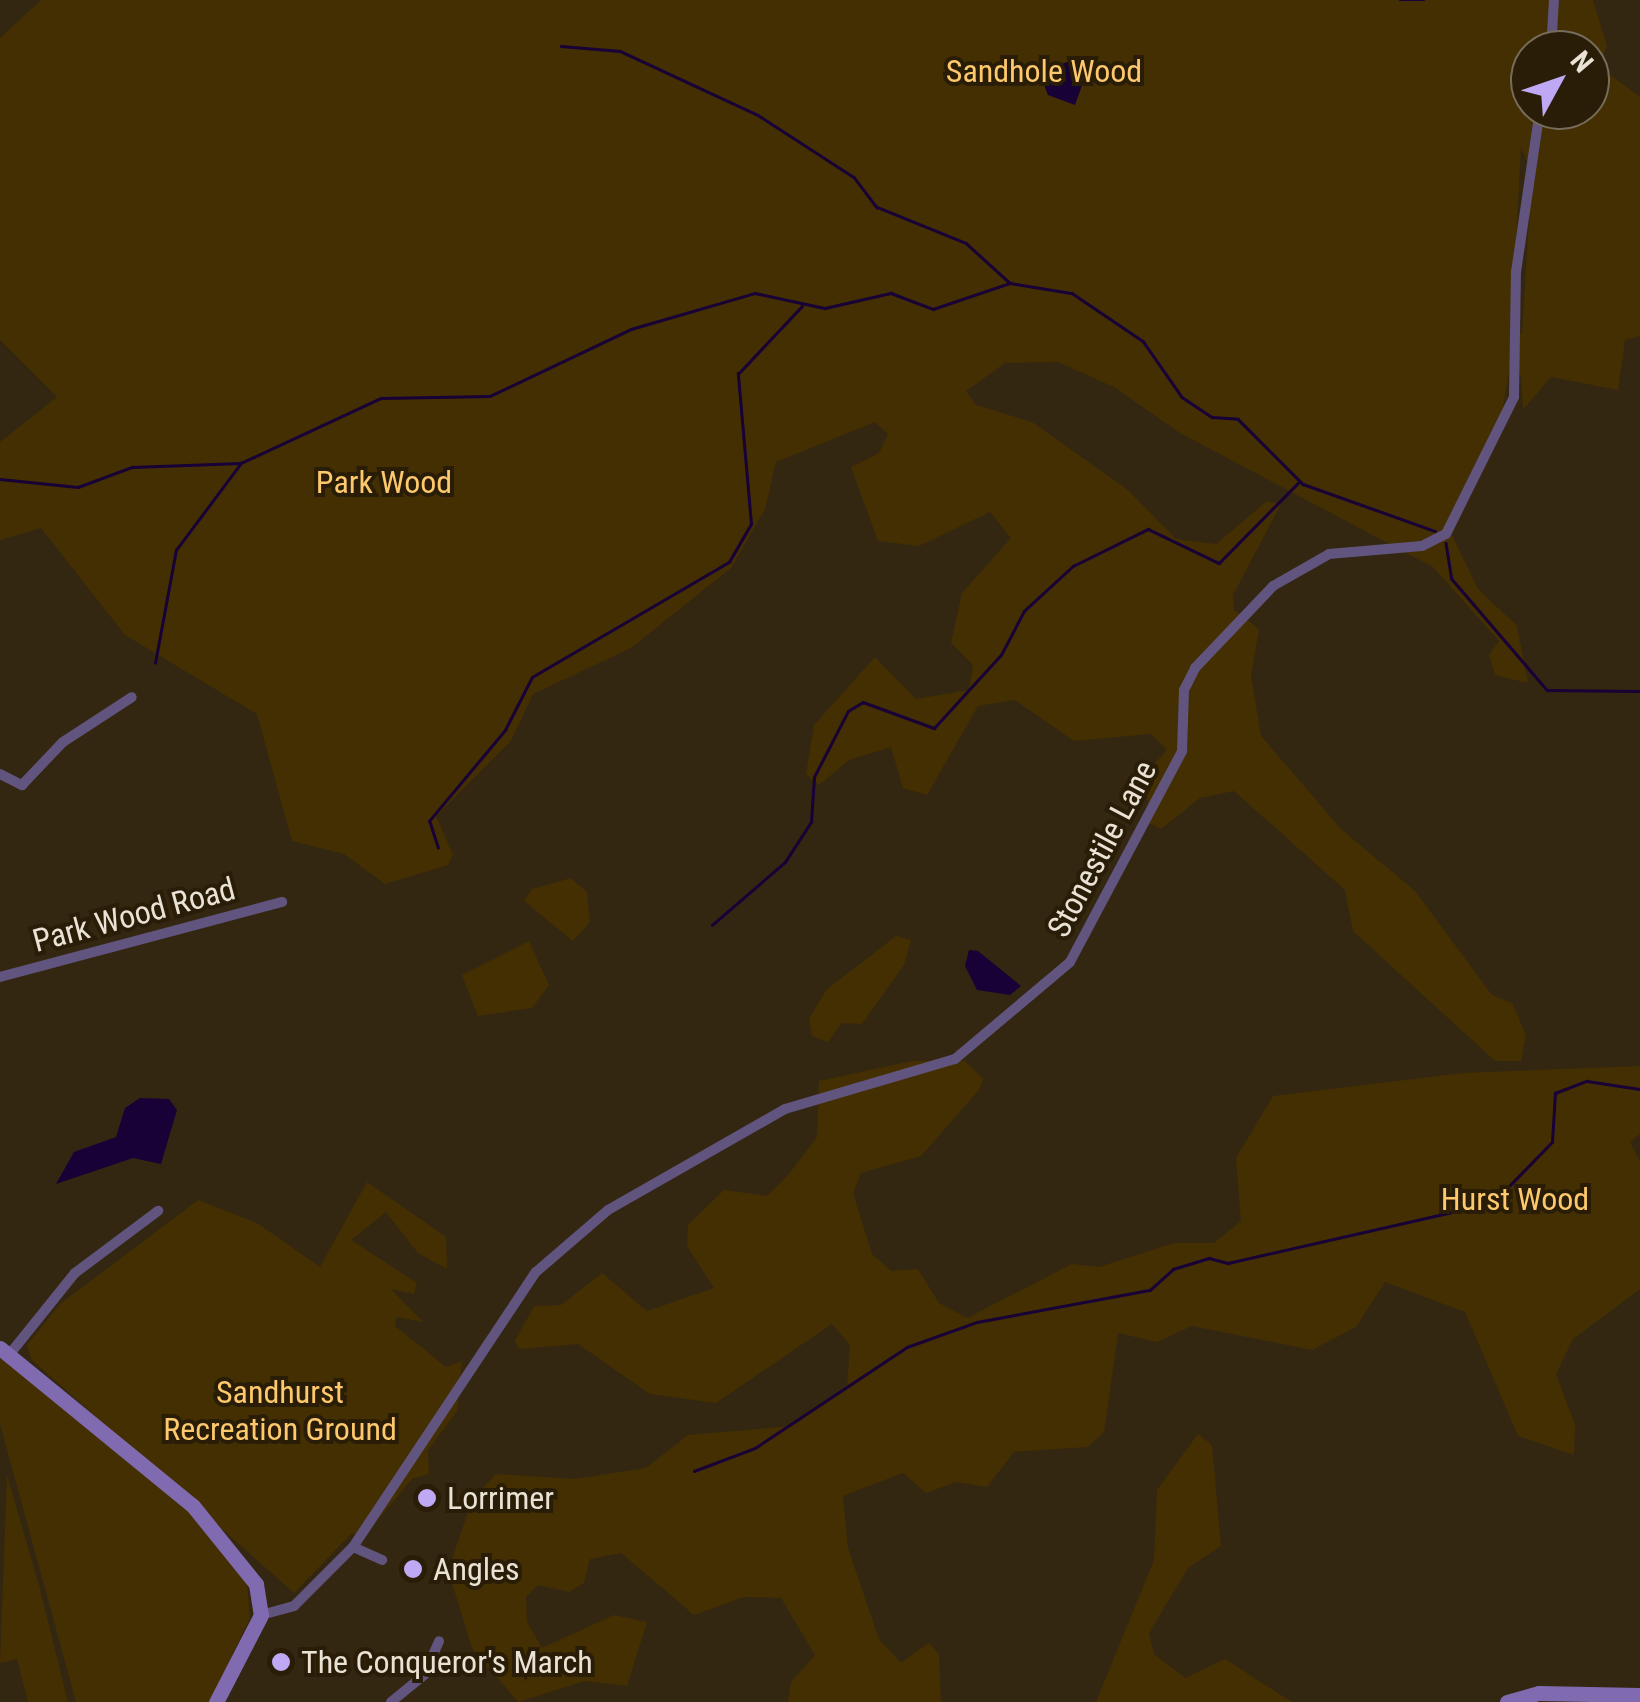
<!DOCTYPE html>
<style>
body{margin:0}
#map{position:relative;width:1640px;height:1702px;overflow:hidden;background:#332711;font-family:"Roboto Condensed",sans-serif}
div>[style]{position:absolute}
.green>*{inset:0;background:#442f02}
.water>*{inset:0;background:#180136}
.stream>*{height:2.5px;margin:-1.25px;padding:0 1.25px;transform-origin:1.25px;border-radius:1.25px;background:#180136}
.street>*{height:10px;margin:-5px;padding:0 5px;transform-origin:5px;border-radius:5px;background:#61547f}
.secondary>*{height:15px;margin:-7.5px;padding:0 7.5px;transform-origin:7.5px;border-radius:7.5px;background:#806bb0}
.dots>*{width:28px;height:28px;translate:-50% -50%;box-sizing:border-box;border:5px solid #291d08;border-radius:50%}
span{translate:-50% -50%;white-space:nowrap;text-align:center;line-height:1.15;-webkit-text-stroke:8px #291d08;paint-order:stroke}
.park-label{font-size:32px;color:#fdc96c}
.street-label{font-size:32px;color:#eae2d5}
.poi-label{font-size:32px;color:#eae2d5}
.left{translate:0 -50%;text-align:left}
.north{position:absolute;left:1510px;top:30px;width:100px;height:100px;box-sizing:border-box;background:#291d08;border:2px solid #766c5a;border-radius:50%;rotate:50deg;font-size:28px;font-weight:700;line-height:40px;text-align:center;color:#eae2d5}
.north::after{content:'';display:block;margin:auto;width:35px;height:45px;background:#bfa9f4;clip-path:polygon(50% 0,100% 100%,50% 72%,0 100%)}
</style>
<div id="map">
<div class="green">
<div style="clip-path:polygon(evenodd,41px 0,1593px 0,1607px 46px,1598px 66px,1640px 97px,1640px 336px,1625px 340px,1618px 390px,1551px 377px,1523px 410px,1521px 375px,1509px 371px,1502px 414px,1447px 525px,1478px 589px,1517px 626px,1528px 683px,1495px 675px,1489px 655px,1499px 641px,1433px 567px,1180px 433px,1114px 387px,1058px 362px,1005px 363px,966px 391px,976px 405px,1032px 422px,1128px 490px,1176px 539px,1216px 544px,1267px 501px,1281px 504px,1233px 595px,1234px 610px,1259px 629px,1251px 676px,1261px 736px,1341px 829px,1415px 891px,1492px 995px,1512px 1003px,1526px 1035px,1521px 1061px,1495px 1061px,1353px 931px,1345px 890px,1234px 791px,1200px 798px,1161px 829px,1149px 823px,1146px 773px,1167px 750px,1151px 734px,1074px 741px,1015px 700px,978px 706px,927px 795px,903px 788px,891px 747px,849px 760px,819px 785px,806px 774px,814px 725px,875px 657px,916px 699px,969px 690px,973px 665px,951px 643px,962px 593px,1011px 538px,990px 512px,919px 546px,878px 541px,851px 467px,879px 453px,888px 434px,875px 422px,776px 462px,765px 509px,731px 568px,631px 648px,533px 694px,511px 741px,436px 816px,453px 855px,448px 865px,385px 884px,344px 854px,292px 841px,257px 714px,125px 635px,41px 528px,0 540px,0 442px,57px 397px,0 340px,0 38px,41px 0,1530px 50px,1590px 50px,1590px 110px,1530px 110px,1530px 50px,41px 0,1521px 147px,1532px 173px,1522px 333px,1511px 336px,1521px 147px)"></div>
<div style="clip-path:polygon(571px 878px,587px 892px,590px 922px,573px 941px,524px 901px,532px 889px)"></div>
<div style="clip-path:polygon(896px 936px,911px 940px,904px 965px,862px 1024px,842px 1023px,828px 1042px,812px 1036px,809px 1019px,826px 990px)"></div>
<div style="clip-path:polygon(529px 941px,549px 985px,532px 1008px,478px 1016px,462px 975px)"></div>
<div style="clip-path:polygon(912px 1061px,965px 1061px,983px 1079px,979px 1090px,921px 1156px,861px 1173px,853px 1193px,872px 1254px,891px 1271px,918px 1269px,939px 1303px,967px 1318px,1072px 1264px,1099px 1267px,1174px 1243px,1214px 1243px,1241px 1221px,1236px 1158px,1273px 1096px,1463px 1073px,1640px 1066px,1640px 1134px,1630px 1142px,1640px 1162px,1640px 1289px,1573px 1339px,1556px 1374px,1575px 1425px,1574px 1455px,1518px 1436px,1465px 1312px,1385px 1282px,1356px 1327px,1312px 1350px,1192px 1326px,1157px 1342px,1118px 1333px,1104px 1432px,1088px 1447px,1014px 1452px,987px 1487px,956px 1482px,926px 1493px,903px 1473px,843px 1496px,848px 1548px,879px 1639px,901px 1663px,929px 1643px,939px 1654px,941px 1702px,788px 1702px,791px 1682px,815px 1655px,781px 1598px,744px 1597px,694px 1615px,621px 1553px,590px 1559px,584px 1583px,569px 1592px,538px 1585px,526px 1597px,527px 1622px,542px 1648px,614px 1615px,647px 1622px,627px 1686px,585px 1681px,518px 1702px,472px 1648px,448px 1570px,473px 1498px,496px 1474px,574px 1479px,646px 1468px,688px 1435px,792px 1426px,847px 1388px,850px 1345px,832px 1324px,716px 1403px,650px 1394px,578px 1344px,519px 1349px,515px 1341px,534px 1306px,561px 1305px,602px 1273px,647px 1311px,714px 1288px,687px 1246px,688px 1225px,724px 1190px,767px 1196px,789px 1174px,817px 1137px,819px 1081px)"></div>
<div style="clip-path:polygon(367px 1182px,446px 1237px,447px 1269px,418px 1253px,386px 1212px,351px 1240px,417px 1283px,414px 1294px,391px 1289px,423px 1322px,396px 1317px,395px 1326px,446px 1367px,462px 1361px,457px 1411px,428px 1450px,429px 1474px,412px 1479px,365px 1535px,351px 1534px,294px 1593px,31px 1359px,27px 1345px,60px 1304px,198px 1200px,257px 1223px,320px 1267px)"></div>
<div style="clip-path:polygon(0 1356px,172px 1491px,247px 1581px,250px 1618px,210px 1702px,76px 1702px,0 1424px)"></div>
<div style="clip-path:polygon(1198px 1434px,1212px 1445px,1221px 1546px,1188px 1568px,1149px 1633px,1154px 1654px,1185px 1678px,1225px 1659px,1292px 1702px,1096px 1702px,1154px 1560px,1157px 1490px)"></div>
<div style="clip-path:polygon(7px 1475px,39px 1585px,68px 1702px,28px 1702px,17px 1659px,0 1663px)"></div>
</div>
<div class="water">
<div style="clip-path:polygon(1076px 59px,1087px 71px,1075px 105px,1048px 95px,1039px 72px)"></div>
<div style="clip-path:polygon(969px 950px,978px 951px,1021px 986px,1010px 995px,977px 990px,965px 966px)"></div>
<div style="clip-path:polygon(140px 1098px,169px 1099px,177px 1110px,161px 1164px,133px 1158px,56px 1184px,74px 1152px,116px 1137px,125px 1108px)"></div>
</div>
<div class="stream">
<div style="left:1400px;top:0;width:24px"></div>
<div style="left:561px;top:46px;width:59px;rotate:4.8deg"></div>
<div style="left:620px;top:51px;width:152px;rotate:24.9deg"></div>
<div style="left:758px;top:115px;width:114px;rotate:32.9deg"></div>
<div style="left:854px;top:177px;width:38px;rotate:53deg"></div>
<div style="left:877px;top:207px;width:96px;rotate:22deg"></div>
<div style="left:966px;top:243px;width:59px;rotate:42.3deg"></div>
<div style="left:1010px;top:283px;width:63px;rotate:9.2deg"></div>
<div style="left:1072px;top:293px;width:86px;rotate:34.1deg"></div>
<div style="left:1143px;top:341px;width:68px;rotate:55.1deg"></div>
<div style="left:1182px;top:397px;width:36px;rotate:34deg"></div>
<div style="left:1212px;top:417px;width:26px;rotate:4deg"></div>
<div style="left:1238px;top:419px;width:92px;rotate:45deg"></div>
<div style="left:1303px;top:484px;width:140px;rotate:19.6deg"></div>
<div style="left:0;top:479px;width:78px;rotate:5.9deg"></div>
<div style="left:78px;top:487px;width:58px;rotate:-20.3deg"></div>
<div style="left:132px;top:467px;width:109px;rotate:-2.1deg"></div>
<div style="left:241px;top:463px;width:154px;rotate:-24.9deg"></div>
<div style="left:381px;top:398px;width:109px;rotate:-1.1deg"></div>
<div style="left:490px;top:396px;width:156px;rotate:-25.4deg"></div>
<div style="left:631px;top:329px;width:129px;rotate:-16.2deg"></div>
<div style="left:755px;top:293px;width:72px;rotate:12.1deg"></div>
<div style="left:825px;top:308px;width:68px;rotate:-12.8deg"></div>
<div style="left:891px;top:293px;width:45px;rotate:20.9deg"></div>
<div style="left:933px;top:309px;width:81px;rotate:-18.7deg"></div>
<div style="left:1446px;top:543px;width:36px;rotate:81deg"></div>
<div style="left:1452px;top:579px;width:146px;rotate:49.4deg"></div>
<div style="left:1547px;top:690px;width:93px;rotate:0.6deg"></div>
<div style="left:155px;top:663px;width:115px;rotate:-79.5deg"></div>
<div style="left:176px;top:550px;width:109px;rotate:-53.2deg"></div>
<div style="left:438px;top:848px;width:28px;rotate:-108deg"></div>
<div style="left:429px;top:821px;width:119px;rotate:-50.1deg"></div>
<div style="left:505px;top:730px;width:59px;rotate:-63deg"></div>
<div style="left:532px;top:677px;width:228px;rotate:-30.3deg"></div>
<div style="left:729px;top:562px;width:44px;rotate:-59.9deg"></div>
<div style="left:751px;top:524px;width:151px;rotate:-95deg"></div>
<div style="left:738px;top:374px;width:93px;rotate:-46.7deg"></div>
<div style="left:712px;top:925px;width:96px;rotate:-40.8deg"></div>
<div style="left:785px;top:862px;width:48px;rotate:-57deg"></div>
<div style="left:811px;top:822px;width:45px;rotate:-86.2deg"></div>
<div style="left:814px;top:777px;width:74px;rotate:-62.7deg"></div>
<div style="left:848px;top:711px;width:17px;rotate:-31deg"></div>
<div style="left:863px;top:702px;width:76px;rotate:20.1deg"></div>
<div style="left:934px;top:728px;width:99px;rotate:-47.5deg"></div>
<div style="left:1001px;top:655px;width:50px;rotate:-62.4deg"></div>
<div style="left:1024px;top:611px;width:67px;rotate:-42.6deg"></div>
<div style="left:1073px;top:566px;width:84px;rotate:-26.3deg"></div>
<div style="left:1148px;top:529px;width:79px;rotate:25.6deg"></div>
<div style="left:1219px;top:563px;width:112px;rotate:-45.4deg"></div>
<div style="left:694px;top:1471px;width:65px;rotate:-20.7deg"></div>
<div style="left:755px;top:1448px;width:182px;rotate:-33.6deg"></div>
<div style="left:907px;top:1347px;width:74px;rotate:-19.7deg"></div>
<div style="left:977px;top:1322px;width:176px;rotate:-10.5deg"></div>
<div style="left:1150px;top:1290px;width:31px;rotate:-42deg"></div>
<div style="left:1173px;top:1269px;width:38px;rotate:-17deg"></div>
<div style="left:1209px;top:1258px;width:20px;rotate:15deg"></div>
<div style="left:1228px;top:1263px;width:234px;rotate:-12.8deg"></div>
<div style="left:1456px;top:1211px;width:57px;rotate:-24.8deg"></div>
<div style="left:1508px;top:1187px;width:63px;rotate:-45.6deg"></div>
<div style="left:1552px;top:1142px;width:49px;rotate:-86.5deg"></div>
<div style="left:1555px;top:1093px;width:34px;rotate:-21deg"></div>
<div style="left:1587px;top:1081px;width:54px;rotate:8.6deg"></div>
</div>
<div class="street">
<div style="left:1551px;top:50px;width:50px;rotate:-86.6deg"></div>
<div style="left:0;top:774px;width:25px;rotate:27deg"></div>
<div style="left:22px;top:785px;width:59px;rotate:-46.4deg"></div>
<div style="left:63px;top:742px;width:82px;rotate:-33.1deg"></div>
<div style="left:0;top:977px;width:292px;rotate:-14.9deg"></div>
<div style="left:9px;top:1355px;width:105px;rotate:-51.2deg"></div>
<div style="left:75px;top:1273px;width:104px;rotate:-36.8deg"></div>
<div style="left:353px;top:1547px;width:32px;rotate:24deg"></div>
<div style="left:261px;top:1615px;width:34px;rotate:-15deg"></div>
<div style="left:294px;top:1606px;width:83px;rotate:-45deg"></div>
<div style="left:353px;top:1547px;width:330px;rotate:-56.4deg"></div>
<div style="left:536px;top:1272px;width:95px;rotate:-40.7deg"></div>
<div style="left:608px;top:1210px;width:204px;rotate:-29.7deg"></div>
<div style="left:785px;top:1109px;width:177px;rotate:-16.4deg"></div>
<div style="left:955px;top:1059px;width:150px;rotate:-40.1deg"></div>
<div style="left:1070px;top:962px;width:239px;rotate:-62deg"></div>
<div style="left:1182px;top:751px;width:61px;rotate:-88.1deg"></div>
<div style="left:1184px;top:690px;width:25px;rotate:-63deg"></div>
<div style="left:1195px;top:668px;width:113px;rotate:-46.4deg"></div>
<div style="left:1273px;top:586px;width:64px;rotate:-29.7deg"></div>
<div style="left:1329px;top:554px;width:93px;rotate:-4.9deg"></div>
<div style="left:1422px;top:546px;width:27px;rotate:-27deg"></div>
<div style="left:1446px;top:534px;width:153px;rotate:-63.6deg"></div>
<div style="left:1514px;top:397px;width:125px;rotate:-89.1deg"></div>
<div style="left:1516px;top:272px;width:164px;rotate:-81.6deg"></div>
<div style="left:391px;top:1702px;width:43px;rotate:-39.3deg"></div>
<div style="left:424px;top:1675px;width:37px;rotate:-66deg"></div>
</div>
<div class="secondary">
<div style="left:0;top:1348px;width:249px;rotate:39.3deg"></div>
<div style="left:193px;top:1506px;width:100px;rotate:51.1deg"></div>
<div style="left:256px;top:1584px;width:31px;rotate:81deg"></div>
<div style="left:261px;top:1615px;width:98px;rotate:117.3deg"></div>
<div style="left:1507px;top:1702px;width:33px;rotate:-16deg"></div>
<div style="left:1539px;top:1693px;width:101px;rotate:1.1deg"></div>
</div>
<div class="dots">
<div style="left:427px;top:1498px;background:#bfa9f4"></div>
<div style="left:413px;top:1569px;background:#bfa9f4"></div>
<div style="left:281px;top:1662px;background:#bfa9f4"></div>
</div>
<div class="park-label">
<span style="left:1044px;top:71px">Sandhole Wood</span>
<span style="left:384px;top:482px">Park Wood</span>
<span style="left:1515px;top:1199px">Hurst Wood</span>
<span style="left:280px;top:1411px">Sandhurst<br>Recreation Ground</span>
</div>
<div class="street-label">
<span style="left:1102px;top:849px;rotate:-62deg">Stonestile Lane</span>
<span style="left:134px;top:915px;rotate:-15deg">Park Wood Road</span>
</div>
<div class="poi-label">
<span class="left" style="left:447px;top:1498px">Lorrimer</span>
<span class="left" style="left:433px;top:1569px">Angles</span>
<span class="left" style="left:301px;top:1662px">The Conqueror's March</span>
</div>
<div class="north">N</div>
</div>
